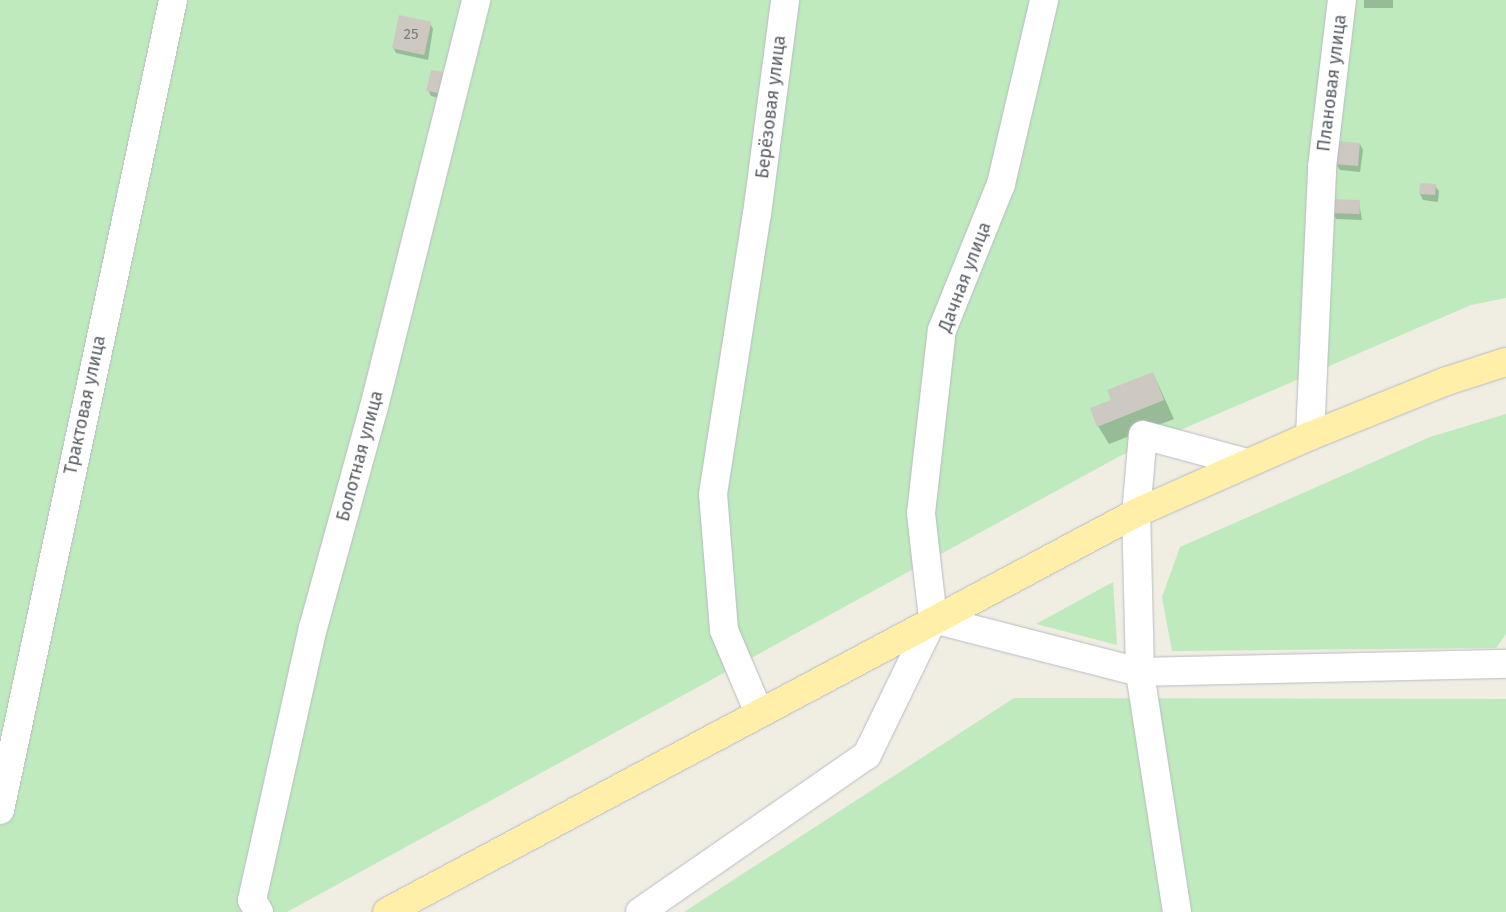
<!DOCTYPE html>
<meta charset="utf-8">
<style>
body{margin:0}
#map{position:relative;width:1506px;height:912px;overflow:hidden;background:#f0ede3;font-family:"Fira Sans",sans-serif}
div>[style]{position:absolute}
.green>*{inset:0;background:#beeabd}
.shadow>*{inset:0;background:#0003;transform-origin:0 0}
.building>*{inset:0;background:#cdc9c2;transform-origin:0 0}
.roads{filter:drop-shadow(0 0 1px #b8bcc1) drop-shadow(0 0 1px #b8bcc1)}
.minor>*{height:28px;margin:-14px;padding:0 14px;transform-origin:14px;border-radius:14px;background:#fff}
.major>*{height:28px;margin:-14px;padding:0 14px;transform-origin:14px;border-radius:14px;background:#ffefa9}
span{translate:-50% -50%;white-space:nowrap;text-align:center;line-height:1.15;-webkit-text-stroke:5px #fff;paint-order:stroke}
.number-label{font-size:15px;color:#787a7d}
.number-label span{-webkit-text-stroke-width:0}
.street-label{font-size:18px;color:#5b6066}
</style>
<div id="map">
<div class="green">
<div style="clip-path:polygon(0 0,1506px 0,1506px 298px,1471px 305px,1120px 456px,287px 912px,0 912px)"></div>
<div style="clip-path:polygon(1506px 414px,1506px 634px,1496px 648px,1172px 651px,1162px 597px,1180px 547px,1430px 437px)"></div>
<div style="clip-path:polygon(1113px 582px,1117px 645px,1036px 624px)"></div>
<div style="clip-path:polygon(1014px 698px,1506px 699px,1506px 912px,684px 912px)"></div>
</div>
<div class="shadow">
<div style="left:1364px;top:0;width:29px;height:8px"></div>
<div style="clip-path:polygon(430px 23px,433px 29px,428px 60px,396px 53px,393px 47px)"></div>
<div style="clip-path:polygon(432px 71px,448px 100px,431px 96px,428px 90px)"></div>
<div style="clip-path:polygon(1360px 144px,1363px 150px,1360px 172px,1340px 170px,1336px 164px)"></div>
<div style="clip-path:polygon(1435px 186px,1439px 191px,1438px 202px,1423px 200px,1420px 194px)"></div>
<div style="clip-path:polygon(1359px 202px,1362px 220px,1336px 219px,1332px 213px)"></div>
<div style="clip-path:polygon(1153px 373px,1174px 419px,1109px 444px,1098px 426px,1112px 400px)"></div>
</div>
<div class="building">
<div style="left:399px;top:15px;width:33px;height:34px;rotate:12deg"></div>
<div style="clip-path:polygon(431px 70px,451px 73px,445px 94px,426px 91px)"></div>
<div style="left:1337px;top:141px;width:23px;height:23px;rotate:5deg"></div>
<div style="left:1420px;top:183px;width:16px;height:11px;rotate:4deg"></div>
<div style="left:1332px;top:199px;width:28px;height:14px;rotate:2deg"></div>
<div style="clip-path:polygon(1153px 372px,1164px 400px,1097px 427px,1090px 408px,1111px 400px,1107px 390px)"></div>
</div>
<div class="roads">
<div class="minor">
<div style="left:1310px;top:436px;width:269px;rotate:-87.4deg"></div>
<div style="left:1322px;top:167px;width:168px;rotate:-83.2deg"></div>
<div style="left:933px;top:619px;width:107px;rotate:-96.5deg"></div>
<div style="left:921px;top:513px;width:184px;rotate:-83.5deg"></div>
<div style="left:942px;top:330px;width:157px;rotate:-68deg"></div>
<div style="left:1001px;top:184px;width:189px;rotate:-76.8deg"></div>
<div style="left:933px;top:619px;width:214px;rotate:14.4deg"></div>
<div style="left:1140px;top:672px;width:366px;rotate:-1.3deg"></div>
<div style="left:759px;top:713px;width:90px;rotate:-112.9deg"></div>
<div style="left:724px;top:630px;width:136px;rotate:-94.6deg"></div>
<div style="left:713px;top:494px;width:283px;rotate:-81.1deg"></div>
<div style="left:757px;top:214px;width:216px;rotate:-82.5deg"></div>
<div style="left:0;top:810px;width:828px;rotate:-77.94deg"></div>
<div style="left:259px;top:912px;width:14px;rotate:-120deg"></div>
<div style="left:252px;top:900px;width:279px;rotate:-77.4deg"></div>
<div style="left:313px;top:628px;width:229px;rotate:-74.6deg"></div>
<div style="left:374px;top:407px;width:420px;rotate:-75.9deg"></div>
<div style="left:640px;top:912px;width:276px;rotate:-34.7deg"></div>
<div style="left:867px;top:755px;width:151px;rotate:-64.1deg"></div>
<div style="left:1177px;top:912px;width:243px;rotate:-98.8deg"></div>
<div style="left:1140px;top:672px;width:159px;rotate:-91.4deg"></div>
<div style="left:1136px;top:513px;width:78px;rotate:-84.9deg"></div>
<div style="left:1143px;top:435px;width:108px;rotate:15.1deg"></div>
</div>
<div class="major">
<div style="left:387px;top:912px;width:849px;rotate:-28.04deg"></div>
<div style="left:1136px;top:513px;width:190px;rotate:-23.9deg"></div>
<div style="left:1310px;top:436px;width:148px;rotate:-21.9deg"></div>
<div style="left:1447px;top:381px;width:62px;rotate:-17.9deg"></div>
</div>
</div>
<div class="number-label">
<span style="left:411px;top:35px">25</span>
</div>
<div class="street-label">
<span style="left:1332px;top:83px;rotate:-83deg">Плановая улица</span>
<span style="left:771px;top:107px;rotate:-83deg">Берёзовая улица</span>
<span style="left:965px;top:277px;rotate:-69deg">Дачная улица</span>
<span style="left:85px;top:405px;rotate:-78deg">Трактовая улица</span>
<span style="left:360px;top:456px;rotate:-75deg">Болотная улица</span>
</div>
</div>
